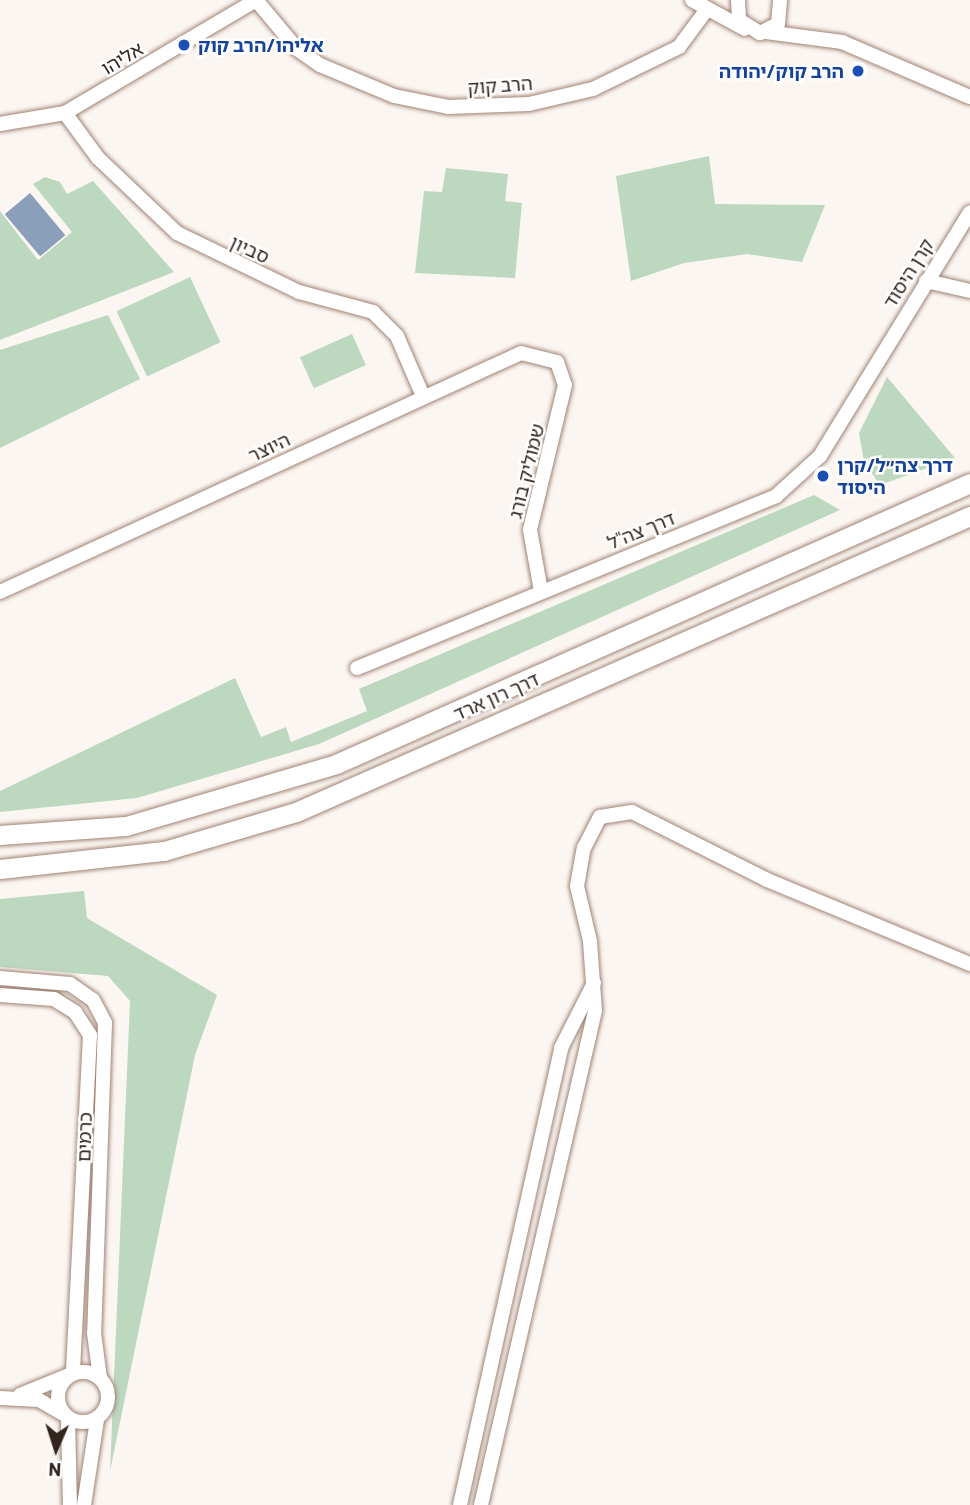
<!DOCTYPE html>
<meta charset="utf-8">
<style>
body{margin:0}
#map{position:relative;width:970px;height:1505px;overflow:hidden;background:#fcf6f2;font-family:Barlow,"Noto Sans Hebrew",sans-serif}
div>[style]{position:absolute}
.green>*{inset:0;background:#bcd8bf;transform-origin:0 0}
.water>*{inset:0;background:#8a9fba;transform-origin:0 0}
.roads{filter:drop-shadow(0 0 2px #9f8374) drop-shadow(0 0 2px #9f8374)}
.minor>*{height:14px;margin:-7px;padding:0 7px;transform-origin:7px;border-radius:7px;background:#fff}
.minor>.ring{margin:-7px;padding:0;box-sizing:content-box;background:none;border:14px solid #fff;border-radius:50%}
.secondary>*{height:19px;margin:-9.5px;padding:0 9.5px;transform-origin:9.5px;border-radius:9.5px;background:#fff}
.dots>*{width:19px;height:19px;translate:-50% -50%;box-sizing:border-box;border:4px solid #fff;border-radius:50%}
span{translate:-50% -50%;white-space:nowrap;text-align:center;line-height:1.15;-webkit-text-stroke:5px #fff;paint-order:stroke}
.transit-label{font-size:19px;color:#164399;font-weight:700}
.left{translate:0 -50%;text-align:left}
.right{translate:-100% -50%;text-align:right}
.street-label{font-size:19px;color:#31251f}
.north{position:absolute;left:21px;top:1414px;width:70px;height:70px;-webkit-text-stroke:5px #fff;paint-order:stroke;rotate:183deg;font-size:19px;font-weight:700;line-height:28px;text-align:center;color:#31251f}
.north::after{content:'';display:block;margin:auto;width:24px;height:32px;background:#31251f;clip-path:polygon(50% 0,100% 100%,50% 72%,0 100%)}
</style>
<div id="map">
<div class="green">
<div style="clip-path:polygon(709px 156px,715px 204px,825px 205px,802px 262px,747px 254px,684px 263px,631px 281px,616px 176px)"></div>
<div style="clip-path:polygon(446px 168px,508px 174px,505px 201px,522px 203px,515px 278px,415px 273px,424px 191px,442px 192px)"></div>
<div style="clip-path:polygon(45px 177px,60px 182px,67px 194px,93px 181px,174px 272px,0 340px,0 211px,38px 260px,72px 232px,33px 184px)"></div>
<div style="left:190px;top:277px;width:72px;height:81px;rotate:65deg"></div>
<div style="clip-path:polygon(108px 315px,140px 379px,0 448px,0 350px)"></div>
<div style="left:352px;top:334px;width:34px;height:57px;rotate:66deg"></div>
<div style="clip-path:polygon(887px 377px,955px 458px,880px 485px,864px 462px,859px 433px)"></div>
<div style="clip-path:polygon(814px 495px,840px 510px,319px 744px,137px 798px,0 812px,0 791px,235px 678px,261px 737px,286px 727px,291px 742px,367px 711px,359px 689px)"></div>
<div style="clip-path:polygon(84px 891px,87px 918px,217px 995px,195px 1055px,110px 1471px,130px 1001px,108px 976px,0 967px,0 899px)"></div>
</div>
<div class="water">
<div style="left:30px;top:193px;width:55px;height:33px;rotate:50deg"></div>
</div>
<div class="roads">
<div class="minor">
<div style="left:256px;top:0;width:64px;rotate:50.1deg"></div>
<div style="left:297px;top:49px;width:28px;rotate:35deg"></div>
<div style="left:320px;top:65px;width:80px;rotate:22.7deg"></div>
<div style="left:394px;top:96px;width:55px;rotate:11.5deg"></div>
<div style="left:448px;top:107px;width:81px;rotate:-2.1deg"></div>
<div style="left:529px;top:104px;width:66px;rotate:-13.2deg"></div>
<div style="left:593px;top:89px;width:96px;rotate:-26deg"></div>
<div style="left:679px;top:47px;width:44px;rotate:-53.4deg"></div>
<div style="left:692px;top:0;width:60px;rotate:28.7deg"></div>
<div style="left:738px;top:0;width:20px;rotate:87deg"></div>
<div style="left:739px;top:20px;width:25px;rotate:32deg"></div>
<div style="left:760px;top:33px;width:20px;rotate:-27deg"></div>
<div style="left:778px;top:24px;width:24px;rotate:-85deg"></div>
<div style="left:766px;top:32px;width:77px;rotate:7.5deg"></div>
<div style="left:842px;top:42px;width:139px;rotate:23.3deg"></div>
<div style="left:65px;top:113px;width:56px;rotate:53.7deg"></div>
<div style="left:98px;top:158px;width:109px;rotate:43.5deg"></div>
<div style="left:177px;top:233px;width:136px;rotate:25.8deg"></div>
<div style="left:299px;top:292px;width:77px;rotate:15.1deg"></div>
<div style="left:373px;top:312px;width:34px;rotate:45deg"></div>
<div style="left:397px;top:336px;width:65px;rotate:66.6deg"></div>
<div style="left:0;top:124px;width:66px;rotate:-9.6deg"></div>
<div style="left:65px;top:113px;width:222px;rotate:-30.6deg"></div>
<div style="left:926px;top:281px;width:45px;rotate:12.8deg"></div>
<div style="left:0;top:592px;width:573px;rotate:-24.64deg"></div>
<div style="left:521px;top:353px;width:37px;rotate:14deg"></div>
<div style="left:557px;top:362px;width:24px;rotate:71deg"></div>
<div style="left:565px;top:385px;width:149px;rotate:103.6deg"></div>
<div style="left:530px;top:530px;width:62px;rotate:79.8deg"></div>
<div style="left:357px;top:668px;width:453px;rotate:-22.3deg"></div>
<div style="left:776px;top:496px;width:59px;rotate:-42.3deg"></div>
<div style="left:820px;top:456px;width:286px;rotate:-58.4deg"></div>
<div style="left:0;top:978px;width:70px;rotate:4.9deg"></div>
<div style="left:70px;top:984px;width:28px;rotate:35deg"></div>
<div style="left:93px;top:1000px;width:26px;rotate:62deg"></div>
<div style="left:105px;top:1023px;width:310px;rotate:92deg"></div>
<div style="left:94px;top:1333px;width:45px;rotate:82.4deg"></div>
<div style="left:0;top:995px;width:54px;rotate:4.2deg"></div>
<div style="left:54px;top:999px;width:25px;rotate:32deg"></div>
<div style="left:75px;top:1012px;width:27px;rotate:57deg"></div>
<div style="left:90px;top:1035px;width:335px;rotate:92.9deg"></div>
<div class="ring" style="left:58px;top:1372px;width:36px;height:36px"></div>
<div style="left:20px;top:1395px;width:53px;rotate:-22.2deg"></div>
<div style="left:0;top:1398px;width:39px;rotate:3deg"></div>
<div style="left:39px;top:1400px;width:30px;rotate:30deg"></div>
<div style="left:68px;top:1419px;width:86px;rotate:88.7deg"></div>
<div style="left:84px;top:1505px;width:86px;rotate:-81.3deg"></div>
<div style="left:460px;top:1505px;width:468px;rotate:-77.5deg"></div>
<div style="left:561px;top:1048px;width:73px;rotate:-63.1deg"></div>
<div style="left:481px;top:1505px;width:507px;rotate:-77.01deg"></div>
<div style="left:595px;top:1011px;width:70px;rotate:-94.1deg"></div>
<div style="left:590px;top:941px;width:57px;rotate:-103.3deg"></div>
<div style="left:577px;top:886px;width:39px;rotate:-80deg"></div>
<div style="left:584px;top:848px;width:35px;rotate:-63deg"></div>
<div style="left:600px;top:817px;width:32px;rotate:-9deg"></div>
<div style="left:632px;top:812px;width:151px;rotate:26.7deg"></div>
<div style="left:767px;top:880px;width:220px;rotate:22.5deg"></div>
</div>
<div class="secondary">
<div style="left:0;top:835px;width:126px;rotate:-4.1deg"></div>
<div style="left:126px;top:826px;width:219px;rotate:-16.4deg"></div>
<div style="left:336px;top:764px;width:693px;rotate:-23.9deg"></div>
<div style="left:0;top:869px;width:165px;rotate:-6.3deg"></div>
<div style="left:164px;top:851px;width:138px;rotate:-16.5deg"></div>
<div style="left:296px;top:812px;width:736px;rotate:-23.71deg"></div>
</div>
</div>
<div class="dots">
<div style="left:184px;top:45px;background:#1a4fb4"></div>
<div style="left:858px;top:71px;background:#1a4fb4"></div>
<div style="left:823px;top:476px;background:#1a4fb4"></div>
</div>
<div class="transit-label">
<span class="left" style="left:198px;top:45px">אליהו/הרב קוק</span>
<span class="right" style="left:844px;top:71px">הרב קוק/יהודה</span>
<span class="left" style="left:837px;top:476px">דרך צה״ל/קרן<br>היסוד</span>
</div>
<div class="street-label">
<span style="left:122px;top:58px;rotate:-31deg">אליהו</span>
<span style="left:500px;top:85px;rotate:-4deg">הרב קוק</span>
<span style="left:250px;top:249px;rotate:25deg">סביון</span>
<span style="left:908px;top:273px;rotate:-58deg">קרן היסוד</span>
<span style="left:269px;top:447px;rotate:-25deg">היוצר</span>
<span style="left:526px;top:471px;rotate:-76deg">שמוליק בורג</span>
<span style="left:641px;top:530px;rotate:-22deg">דרך צה"ל</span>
<span style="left:496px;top:696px;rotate:-24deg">דרך רון ארד</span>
<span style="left:84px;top:1137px;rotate:-88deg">כרמים</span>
</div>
<div class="north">N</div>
</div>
